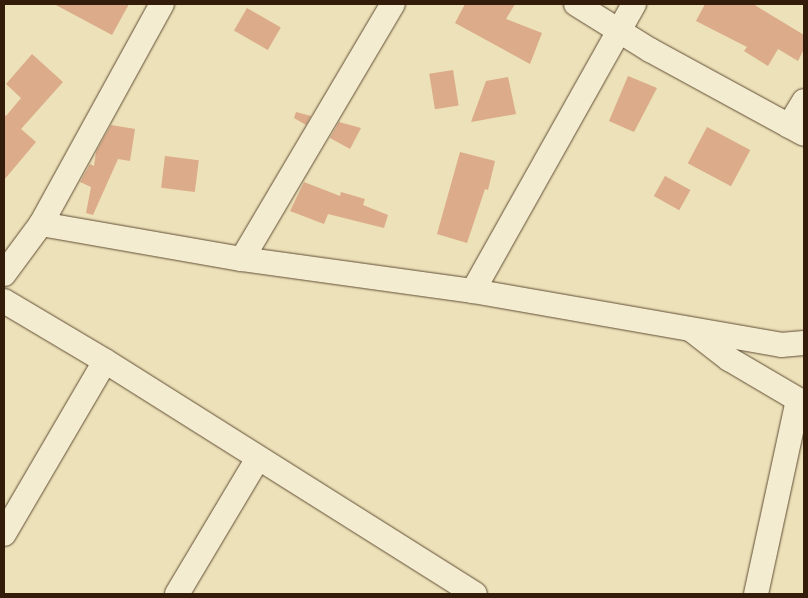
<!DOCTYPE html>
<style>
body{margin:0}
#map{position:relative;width:808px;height:598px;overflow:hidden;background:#ece1b8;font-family:"Old Standard TT",serif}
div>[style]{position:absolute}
.building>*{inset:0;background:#dbab8a;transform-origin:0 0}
.roads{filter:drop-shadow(0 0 1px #614d35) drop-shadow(0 0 1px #614d35)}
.minor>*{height:24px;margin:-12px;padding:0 12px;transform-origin:12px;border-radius:12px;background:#f3ecd1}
span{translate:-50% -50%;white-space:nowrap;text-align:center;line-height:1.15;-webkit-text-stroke:4px #f3ecd1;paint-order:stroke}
.frame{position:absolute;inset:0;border:5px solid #331c09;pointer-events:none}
</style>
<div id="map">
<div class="building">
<div style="clip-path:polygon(54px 4px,129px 4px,112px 35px)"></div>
<div style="clip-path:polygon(465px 4px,515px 4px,506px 19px,542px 33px,530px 64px,455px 23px)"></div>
<div style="clip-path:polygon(705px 4px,753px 4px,804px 35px,804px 49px,798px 61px,778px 49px,768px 66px,744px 51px,747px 47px,696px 21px)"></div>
<div style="left:247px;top:8px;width:39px;height:26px;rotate:30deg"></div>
<div style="clip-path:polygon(32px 54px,63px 82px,21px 129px,36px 142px,4px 180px,4px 114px,6px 116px,21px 98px,6px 84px)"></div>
<div style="left:453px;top:70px;width:36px;height:24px;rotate:81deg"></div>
<div style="clip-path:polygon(628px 76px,657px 88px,634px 132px,609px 121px)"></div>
<div style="clip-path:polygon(508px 77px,516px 114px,471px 122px,486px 81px)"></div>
<div style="clip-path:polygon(296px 112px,311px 116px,306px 125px,294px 118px)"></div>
<div style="clip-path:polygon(339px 122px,361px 128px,350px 149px,330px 138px)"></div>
<div style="clip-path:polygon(111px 125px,135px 129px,130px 161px,118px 159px,93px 215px,86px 213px,91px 187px,80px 182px,90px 164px,94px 166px,96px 152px)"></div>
<div style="left:707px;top:127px;width:49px;height:41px;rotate:28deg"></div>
<div style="clip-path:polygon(460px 152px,495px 161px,488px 190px,485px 189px,467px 243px,437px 234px)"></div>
<div style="left:165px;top:156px;width:34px;height:32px;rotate:7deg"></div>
<div style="left:665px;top:176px;width:29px;height:23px;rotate:29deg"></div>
<div style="clip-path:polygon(304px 182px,340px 196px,341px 192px,365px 199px,363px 205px,388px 215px,384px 228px,328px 214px,324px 224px,290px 211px)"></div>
</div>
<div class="roads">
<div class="minor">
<div style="left:576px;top:4px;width:87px;rotate:31.9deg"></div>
<div style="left:650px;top:50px;width:175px;rotate:28.6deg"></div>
<div style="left:789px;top:126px;width:29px;rotate:-59deg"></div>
<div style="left:41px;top:224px;width:204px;rotate:9.9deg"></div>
<div style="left:242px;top:259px;width:233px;rotate:7.9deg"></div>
<div style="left:473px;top:291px;width:313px;rotate:9.9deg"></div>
<div style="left:781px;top:345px;width:23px;rotate:-5deg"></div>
<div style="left:242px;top:259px;width:296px;rotate:-59.4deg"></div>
<div style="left:4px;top:274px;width:62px;rotate:-53.5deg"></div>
<div style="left:41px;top:224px;width:251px;rotate:-61.2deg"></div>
<div style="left:473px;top:291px;width:329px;rotate:-60.7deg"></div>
<div style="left:4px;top:301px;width:117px;rotate:30.7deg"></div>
<div style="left:105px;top:361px;width:437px;rotate:32.2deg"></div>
<div style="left:693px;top:331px;width:46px;rotate:37.9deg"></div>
<div style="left:729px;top:359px;width:87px;rotate:30.4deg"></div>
<div style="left:4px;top:534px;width:200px;rotate:-59.7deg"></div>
<div style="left:177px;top:594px;width:158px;rotate:-59.2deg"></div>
<div style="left:756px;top:594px;width:198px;rotate:-77.8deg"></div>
</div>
</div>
<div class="frame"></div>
</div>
